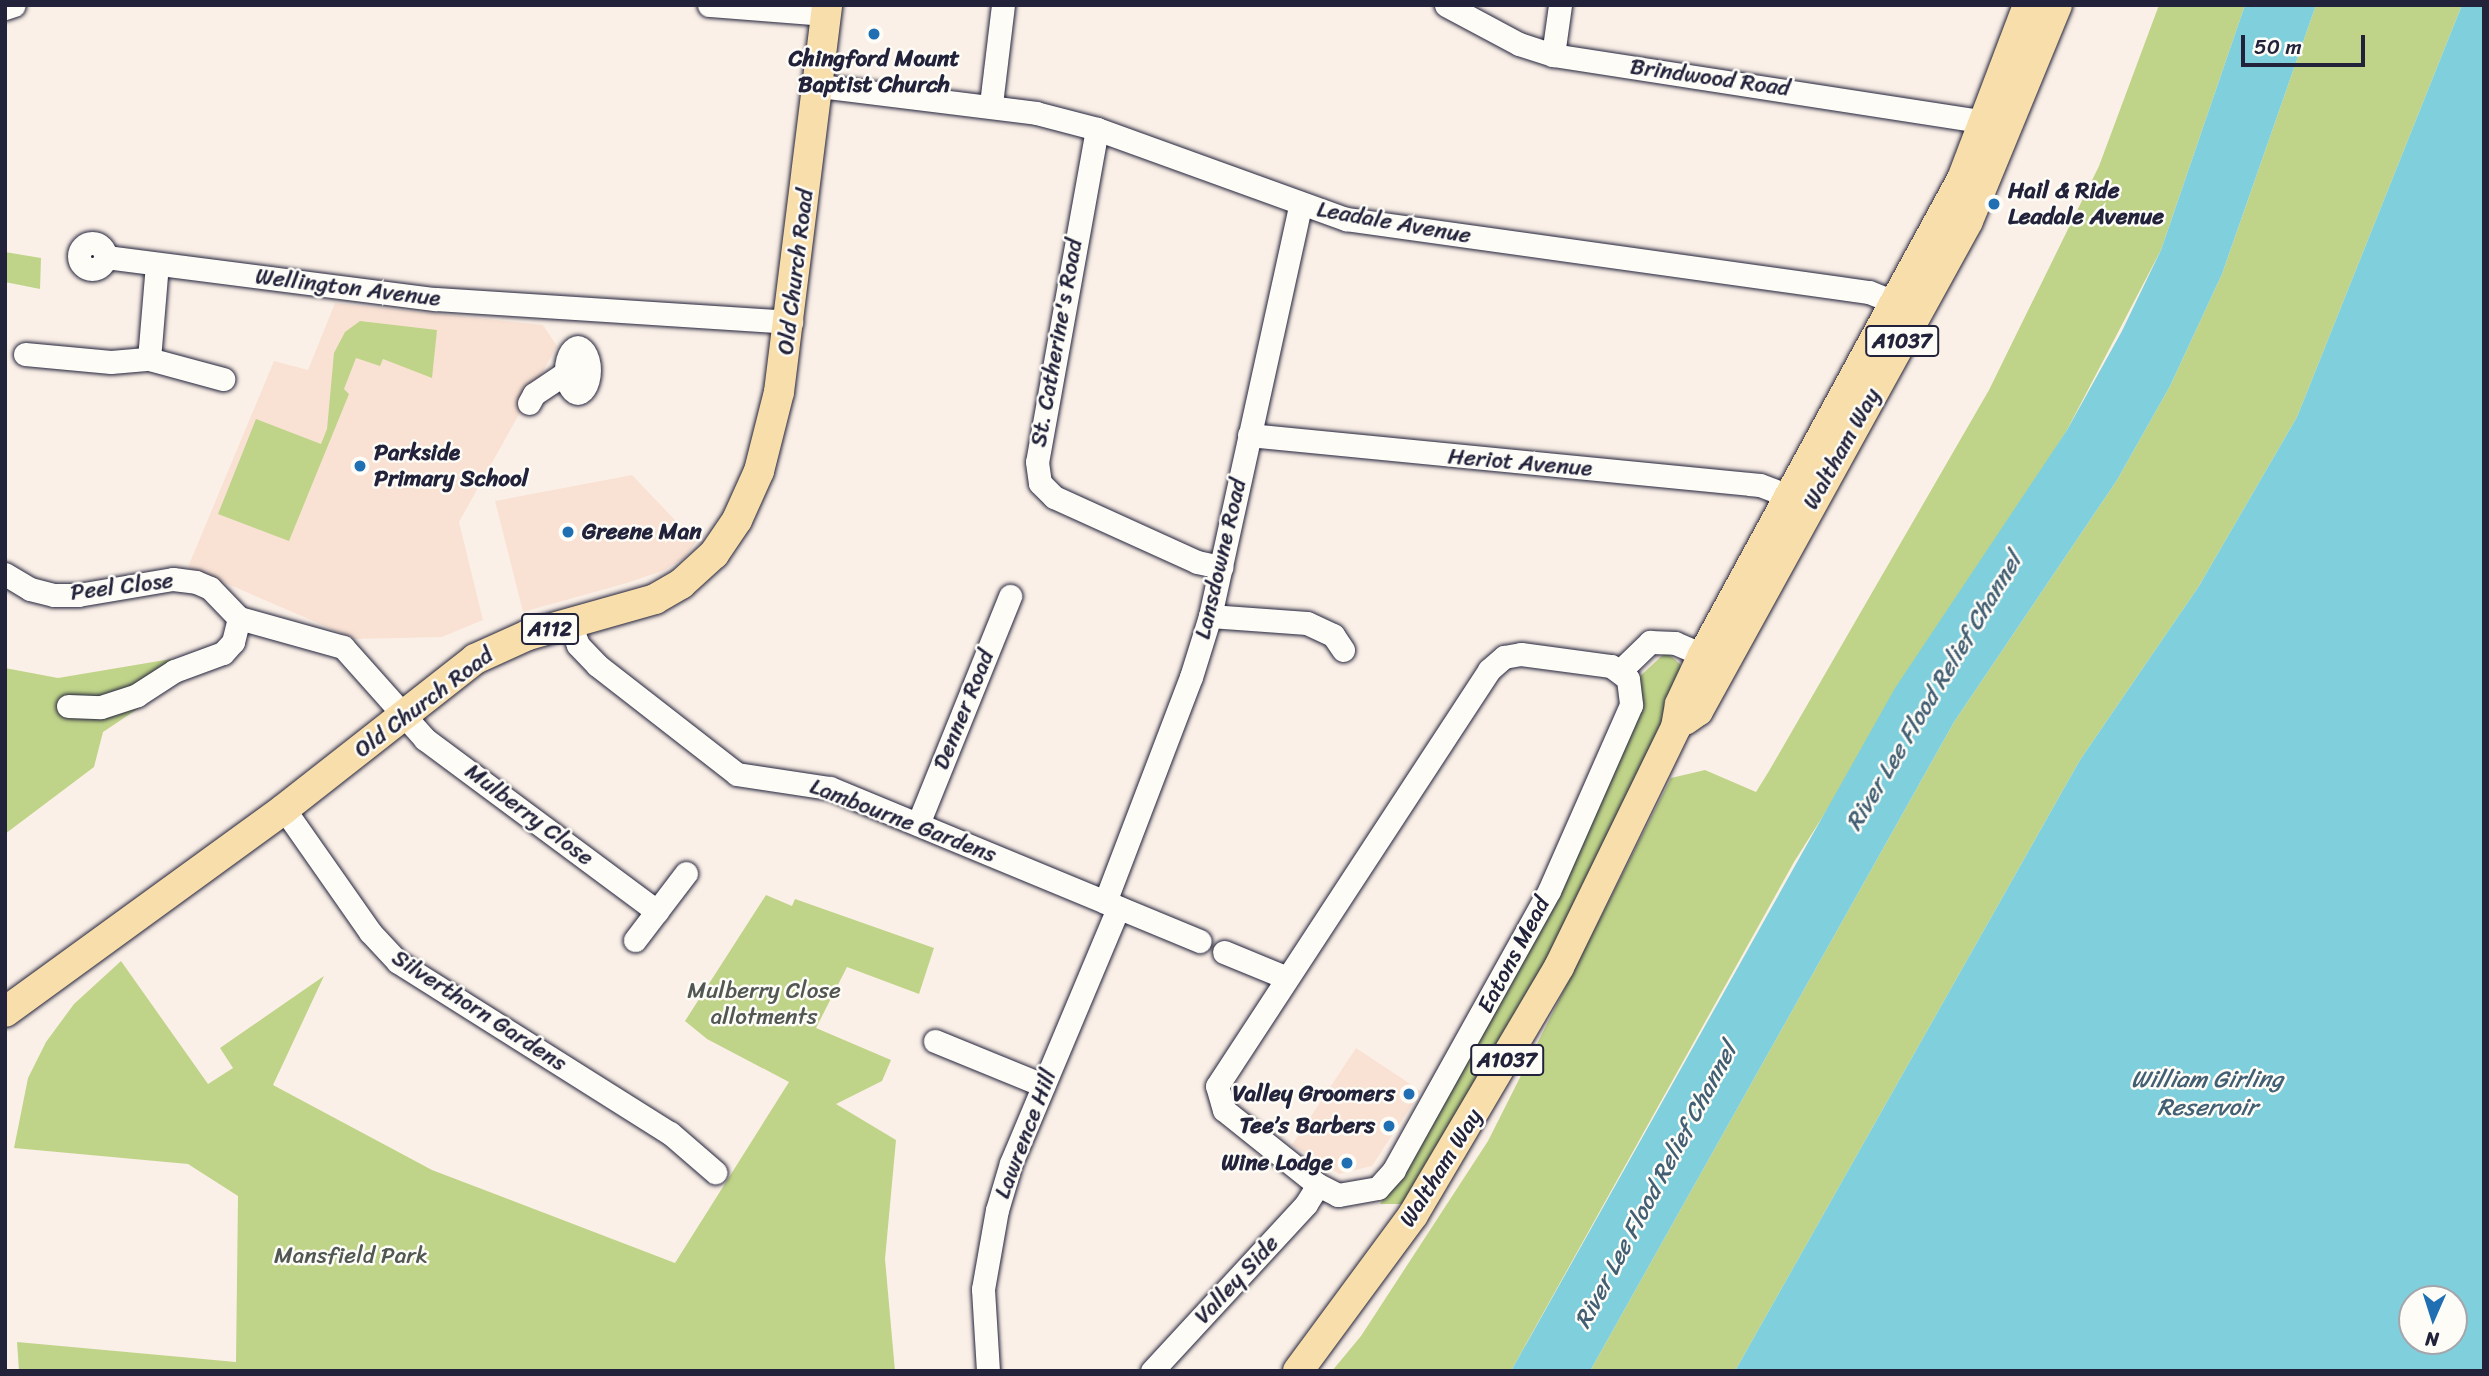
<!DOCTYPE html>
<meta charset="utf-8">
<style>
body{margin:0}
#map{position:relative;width:2489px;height:1376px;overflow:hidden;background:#fbf0e7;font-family:Sriracha,sans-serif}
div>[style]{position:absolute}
.built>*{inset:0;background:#f9e2d4}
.green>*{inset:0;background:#c0d489}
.water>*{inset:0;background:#80cfdc}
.roads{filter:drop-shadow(0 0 2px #22223b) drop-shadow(0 0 2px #22223b)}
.minor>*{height:23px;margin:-11.5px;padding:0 11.5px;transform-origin:11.5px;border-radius:11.5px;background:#fdfcf7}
.minor>.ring{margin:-11.5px;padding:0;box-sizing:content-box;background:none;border:23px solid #fdfcf7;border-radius:50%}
.major>*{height:30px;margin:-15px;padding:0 15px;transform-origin:15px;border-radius:15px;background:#f8deab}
.dots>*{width:19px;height:19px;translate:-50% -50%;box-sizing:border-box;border:4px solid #fdfcf7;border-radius:50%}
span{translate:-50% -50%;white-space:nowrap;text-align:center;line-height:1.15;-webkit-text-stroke:5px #fdfcf7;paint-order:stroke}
.shield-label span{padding:2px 5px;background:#fdfcf7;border:2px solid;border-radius:5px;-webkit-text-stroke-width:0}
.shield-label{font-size:21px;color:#22223b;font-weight:700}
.poi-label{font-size:23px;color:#22223b;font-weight:700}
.left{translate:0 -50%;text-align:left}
.right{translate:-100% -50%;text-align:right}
.street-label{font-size:23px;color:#22223b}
.park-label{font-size:23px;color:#515752}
.water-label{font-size:24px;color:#435f73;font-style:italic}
.frame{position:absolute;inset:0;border:7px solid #22223b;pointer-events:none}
.north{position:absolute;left:2398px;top:1285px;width:70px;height:70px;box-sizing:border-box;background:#fdfcf7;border:2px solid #a5a5ac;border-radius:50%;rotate:183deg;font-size:19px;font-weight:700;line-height:28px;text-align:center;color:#22223b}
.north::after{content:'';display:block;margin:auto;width:24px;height:32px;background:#1f6fb2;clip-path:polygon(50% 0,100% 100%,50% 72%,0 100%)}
.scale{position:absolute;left:2241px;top:35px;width:124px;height:32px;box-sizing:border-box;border:4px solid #22223b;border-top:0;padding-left:9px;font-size:21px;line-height:24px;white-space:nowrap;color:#22223b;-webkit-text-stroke:5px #fdfcf7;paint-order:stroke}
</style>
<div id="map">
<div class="built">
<div style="clip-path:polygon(335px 303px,543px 325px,557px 346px,459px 522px,483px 620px,442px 637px,355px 639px,188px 567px,274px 361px,308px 370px)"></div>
<div style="clip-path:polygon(632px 475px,696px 542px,685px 557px,665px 570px,627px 583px,523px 612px,495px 501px)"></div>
<div style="clip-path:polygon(1356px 1048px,1421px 1091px,1372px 1166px,1339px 1174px,1292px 1145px)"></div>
</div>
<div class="green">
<div style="clip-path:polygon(2159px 5px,2245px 5px,2161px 250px,2067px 430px,1794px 862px,1511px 1371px,1332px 1371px,1361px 1336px,1488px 1141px,1671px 778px,1705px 770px,1756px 792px,1769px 771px,1989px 390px,2099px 166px)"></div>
<div style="clip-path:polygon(2316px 5px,2462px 5px,2297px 417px,2199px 586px,2080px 760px,1735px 1371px,1590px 1371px,1954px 722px,2117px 480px,2170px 386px,2222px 274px)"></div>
<div style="clip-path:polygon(5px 252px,41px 258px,40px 289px,5px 282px)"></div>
<div style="clip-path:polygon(360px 321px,437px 330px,432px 378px,383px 359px,380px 366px,356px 358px,344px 389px,349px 394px,289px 541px,218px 514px,256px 419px,321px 444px,327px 429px,334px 353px,345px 332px)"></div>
<div style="clip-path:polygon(1666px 652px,1680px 664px,1683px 677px,1549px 968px,1403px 1204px,1380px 1204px,1462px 1069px,1638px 678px)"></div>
<div style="clip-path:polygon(171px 659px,178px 682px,103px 732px,94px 767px,5px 834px,5px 668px,58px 678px)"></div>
<div style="clip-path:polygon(766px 895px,792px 906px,795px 899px,934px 948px,919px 994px,847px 967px,816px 1028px,891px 1060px,882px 1081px,836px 1104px,896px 1140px,885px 1259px,895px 1371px,19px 1371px,17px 1342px,236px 1362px,238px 1196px,188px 1164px,14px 1148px,28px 1078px,46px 1042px,74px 1004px,121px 961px,208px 1084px,233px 1068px,220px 1048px,324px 976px,273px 1085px,432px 1170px,675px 1263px,789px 1082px,707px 1039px,685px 1021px)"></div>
</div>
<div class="water">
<div style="clip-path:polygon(2245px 5px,2316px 5px,2222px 274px,2170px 386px,2117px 480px,1954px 722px,1590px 1371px,1511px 1371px,1895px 688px,2067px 430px,2122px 331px,2161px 250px)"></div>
<div style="clip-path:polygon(evenodd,2462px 5px,2484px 5px,2484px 1371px,1735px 1371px,2080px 760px,2199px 586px,2297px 417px,2462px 5px,2412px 1299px,2454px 1299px,2454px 1341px,2412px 1341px,2412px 1299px)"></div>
</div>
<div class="roads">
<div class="minor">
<div style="left:709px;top:5px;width:118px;rotate:4.4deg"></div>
<div style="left:1446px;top:5px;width:83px;rotate:28.1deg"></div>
<div style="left:1519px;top:44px;width:36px;rotate:18deg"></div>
<div style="left:1553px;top:55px;width:436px;rotate:8.8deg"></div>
<div style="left:5px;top:8px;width:9px;rotate:-18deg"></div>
<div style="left:1553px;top:55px;width:50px;rotate:-82deg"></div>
<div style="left:820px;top:86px;width:218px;rotate:7.1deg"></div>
<div style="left:1036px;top:113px;width:63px;rotate:14.7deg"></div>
<div style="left:1097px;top:129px;width:265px;rotate:19.9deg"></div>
<div style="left:1346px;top:219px;width:528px;rotate:7.95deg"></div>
<div style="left:1869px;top:292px;width:29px;rotate:22deg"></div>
<div style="left:991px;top:104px;width:100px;rotate:-83.1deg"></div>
<div style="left:1097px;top:129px;width:338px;rotate:100.2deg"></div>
<div style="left:1037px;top:462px;width:21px;rotate:82deg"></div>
<div style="left:1040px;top:483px;width:20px;rotate:45deg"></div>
<div style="left:1054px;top:497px;width:157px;rotate:24.4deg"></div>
<div style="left:1197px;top:562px;width:25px;rotate:12deg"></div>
<div class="ring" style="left:79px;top:243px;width:3px;height:3px"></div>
<div style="left:106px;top:257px;width:333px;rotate:7.3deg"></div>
<div style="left:436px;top:299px;width:356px;rotate:3.7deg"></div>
<div class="ring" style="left:566px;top:347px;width:-1px;height:-1px"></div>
<div style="left:25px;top:354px;width:86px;rotate:5.3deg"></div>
<div style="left:111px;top:362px;width:38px;rotate:-5deg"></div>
<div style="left:149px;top:359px;width:77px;rotate:15.1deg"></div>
<div style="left:149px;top:359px;width:95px;rotate:-85.2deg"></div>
<div style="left:529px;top:403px;width:10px;rotate:-61deg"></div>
<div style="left:534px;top:394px;width:47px;rotate:-33.7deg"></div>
<div style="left:1249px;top:435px;width:513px;rotate:5.59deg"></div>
<div style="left:1760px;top:485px;width:31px;rotate:21deg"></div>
<div style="left:5px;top:574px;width:29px;rotate:31deg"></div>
<div style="left:30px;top:589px;width:25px;rotate:14deg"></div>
<div style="left:54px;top:595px;width:24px"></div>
<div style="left:78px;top:595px;width:96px;rotate:-9.6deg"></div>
<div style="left:173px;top:579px;width:23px;rotate:7deg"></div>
<div style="left:196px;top:582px;width:15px;rotate:23deg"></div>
<div style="left:210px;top:588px;width:42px;rotate:46deg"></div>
<div style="left:239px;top:618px;width:108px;rotate:15.6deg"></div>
<div style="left:343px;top:647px;width:123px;rotate:48.3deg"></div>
<div style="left:425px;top:739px;width:289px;rotate:36.6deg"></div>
<div style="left:1210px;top:616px;width:97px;rotate:4.1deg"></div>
<div style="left:1307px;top:623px;width:29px;rotate:25deg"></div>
<div style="left:1333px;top:635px;width:18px;rotate:56deg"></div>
<div style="left:570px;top:623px;width:23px;rotate:70deg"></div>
<div style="left:578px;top:645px;width:28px;rotate:46deg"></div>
<div style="left:597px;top:665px;width:177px;rotate:37.9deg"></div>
<div style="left:737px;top:774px;width:94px;rotate:8.6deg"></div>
<div style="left:830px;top:788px;width:400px;rotate:22.5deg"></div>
<div style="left:1521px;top:654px;width:91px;rotate:7.6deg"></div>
<div style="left:1611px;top:666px;width:21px;rotate:37deg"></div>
<div style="left:1628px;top:679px;width:26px;rotate:83deg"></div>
<div style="left:1631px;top:705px;width:203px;rotate:113.8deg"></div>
<div style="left:1549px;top:891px;width:319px;rotate:119.1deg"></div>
<div style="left:1394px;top:1170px;width:24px;rotate:132deg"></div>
<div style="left:1378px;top:1188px;width:41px;rotate:170.1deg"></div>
<div style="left:1338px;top:1195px;width:22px;rotate:-153deg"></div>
<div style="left:1318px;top:1185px;width:120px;rotate:-141.4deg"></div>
<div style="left:1224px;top:1110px;width:25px;rotate:-106deg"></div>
<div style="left:1217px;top:1086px;width:497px;rotate:-56.8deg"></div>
<div style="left:1489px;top:670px;width:20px;rotate:-41deg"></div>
<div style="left:1504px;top:657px;width:17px;rotate:-10deg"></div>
<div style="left:1620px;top:671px;width:42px;rotate:-44deg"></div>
<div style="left:1650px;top:642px;width:25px;rotate:2deg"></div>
<div style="left:1675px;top:643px;width:30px;rotate:23deg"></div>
<div style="left:68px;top:706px;width:33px;rotate:2deg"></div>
<div style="left:101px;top:707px;width:38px;rotate:-18deg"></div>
<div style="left:137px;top:695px;width:44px;rotate:-33deg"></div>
<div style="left:174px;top:671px;width:52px;rotate:-20.2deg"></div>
<div style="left:223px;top:653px;width:15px;rotate:-48deg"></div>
<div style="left:233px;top:642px;width:25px;rotate:-76deg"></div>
<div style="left:284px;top:809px;width:150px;rotate:55deg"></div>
<div style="left:370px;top:932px;width:41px;rotate:47deg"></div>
<div style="left:398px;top:962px;width:321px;rotate:32.2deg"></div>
<div style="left:670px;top:1133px;width:60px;rotate:40.9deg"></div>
<div style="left:918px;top:824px;width:246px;rotate:-68deg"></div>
<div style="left:1105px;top:902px;width:241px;rotate:-69.1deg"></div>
<div style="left:1191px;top:677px;width:64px;rotate:-72.7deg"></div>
<div style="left:1210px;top:616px;width:421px;rotate:-77.6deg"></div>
<div style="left:635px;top:940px;width:84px;rotate:-52.7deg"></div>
<div style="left:1224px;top:952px;width:68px;rotate:22.4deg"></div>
<div style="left:935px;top:1041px;width:117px;rotate:22.2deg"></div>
<div style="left:988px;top:1371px;width:82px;rotate:-93.5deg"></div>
<div style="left:983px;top:1289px;width:80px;rotate:-80deg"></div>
<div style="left:997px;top:1210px;width:49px;rotate:-73.4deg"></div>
<div style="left:1011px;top:1163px;width:277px;rotate:-67.2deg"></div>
<div style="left:1152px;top:1371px;width:227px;rotate:-47.3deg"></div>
<div style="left:1306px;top:1204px;width:22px;rotate:-58deg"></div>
</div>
<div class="major">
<div style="left:1685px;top:720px;width:16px;rotate:-35deg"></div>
<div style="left:1698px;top:711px;width:559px;rotate:-61.14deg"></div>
<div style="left:1968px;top:221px;width:234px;rotate:-67.6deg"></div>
<div style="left:5px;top:1012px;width:345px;rotate:-36deg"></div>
<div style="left:284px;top:809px;width:243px;rotate:-38.1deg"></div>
<div style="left:475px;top:659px;width:58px;rotate:-24.4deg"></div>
<div style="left:528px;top:635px;width:132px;rotate:-15.8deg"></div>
<div style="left:655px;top:599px;width:30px;rotate:-30deg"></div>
<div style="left:681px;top:584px;width:45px;rotate:-42.3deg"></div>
<div style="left:714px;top:554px;width:41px;rotate:-55.9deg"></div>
<div style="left:737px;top:520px;width:54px;rotate:-65.8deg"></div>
<div style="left:759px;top:471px;width:81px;rotate:-75.8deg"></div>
<div style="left:779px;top:392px;width:390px;rotate:-82.9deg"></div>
<div style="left:1298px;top:1371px;width:194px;rotate:-53.6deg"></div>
<div style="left:1413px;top:1215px;width:288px;rotate:-59.5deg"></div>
<div style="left:1559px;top:967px;width:267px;rotate:-64deg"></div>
<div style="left:1676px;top:727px;width:23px;rotate:-80deg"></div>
<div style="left:1680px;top:704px;width:54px;rotate:-64.9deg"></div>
<div style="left:1703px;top:655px;width:542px;rotate:-61.45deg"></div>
<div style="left:1962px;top:179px;width:186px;rotate:-69.2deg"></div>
</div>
</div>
<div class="dots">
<div style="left:874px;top:34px;background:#1f6fb2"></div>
<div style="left:1994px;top:204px;background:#1f6fb2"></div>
<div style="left:360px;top:466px;background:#1f6fb2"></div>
<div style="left:568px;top:532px;background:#1f6fb2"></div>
<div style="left:1409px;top:1094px;background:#1f6fb2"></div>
<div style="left:1389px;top:1126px;background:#1f6fb2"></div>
<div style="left:1347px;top:1163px;background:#1f6fb2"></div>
</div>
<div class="shield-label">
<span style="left:1902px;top:341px">A1037</span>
<span style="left:550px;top:629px">A112</span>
<span style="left:1507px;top:1060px">A1037</span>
</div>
<div class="poi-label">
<span style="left:874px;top:72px">Chingford Mount<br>Baptist Church</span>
<span class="left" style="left:2008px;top:204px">Hail &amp; Ride<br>Leadale Avenue</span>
<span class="left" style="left:374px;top:466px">Parkside<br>Primary School</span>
<span class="left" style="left:582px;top:532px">Greene Man</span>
<span class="right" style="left:1395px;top:1094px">Valley Groomers</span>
<span class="right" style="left:1375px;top:1126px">Tee’s Barbers</span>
<span class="right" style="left:1333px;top:1163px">Wine Lodge</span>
</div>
<div class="street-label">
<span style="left:1710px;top:78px;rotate:8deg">Brindwood Road</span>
<span style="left:1394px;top:223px;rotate:10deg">Leadale Avenue</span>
<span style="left:796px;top:272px;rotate:-83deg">Old Church Road</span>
<span style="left:348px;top:288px;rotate:7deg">Wellington Avenue</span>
<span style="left:1057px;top:343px;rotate:-80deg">St. Catherine's Road</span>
<span style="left:1842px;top:449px;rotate:-61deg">Waltham Way</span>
<span style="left:1520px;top:463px;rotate:5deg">Heriot Avenue</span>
<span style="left:1221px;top:559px;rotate:-77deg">Lansdowne Road</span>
<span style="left:122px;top:587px;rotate:-7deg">Peel Close</span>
<span style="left:424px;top:703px;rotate:-37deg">Old Church Road</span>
<span style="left:964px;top:710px;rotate:-68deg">Denner Road</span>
<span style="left:529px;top:815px;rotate:37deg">Mulberry Close</span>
<span style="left:903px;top:821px;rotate:21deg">Lambourne Gardens</span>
<span style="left:1514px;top:955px;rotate:-62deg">Eatons Mead</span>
<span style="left:479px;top:1011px;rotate:33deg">Silverthorn Gardens</span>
<span style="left:1026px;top:1134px;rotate:-69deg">Lawrence Hill</span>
<span style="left:1441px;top:1168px;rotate:-58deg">Waltham Way</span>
<span style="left:1237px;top:1280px;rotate:-47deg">Valley Side</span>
</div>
<div class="park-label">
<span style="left:764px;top:1004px">Mulberry Close<br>allotments</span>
<span style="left:351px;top:1256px">Mansfield Park</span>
</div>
<div class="water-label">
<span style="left:1934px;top:692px;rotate:-59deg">River Lee Flood Relief Channel</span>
<span style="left:2207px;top:1094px">William Girling<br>Reservoir</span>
<span style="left:1656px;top:1186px;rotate:-62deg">River Lee Flood Relief Channel</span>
</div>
<div class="frame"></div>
<div class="north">N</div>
<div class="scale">50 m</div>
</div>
